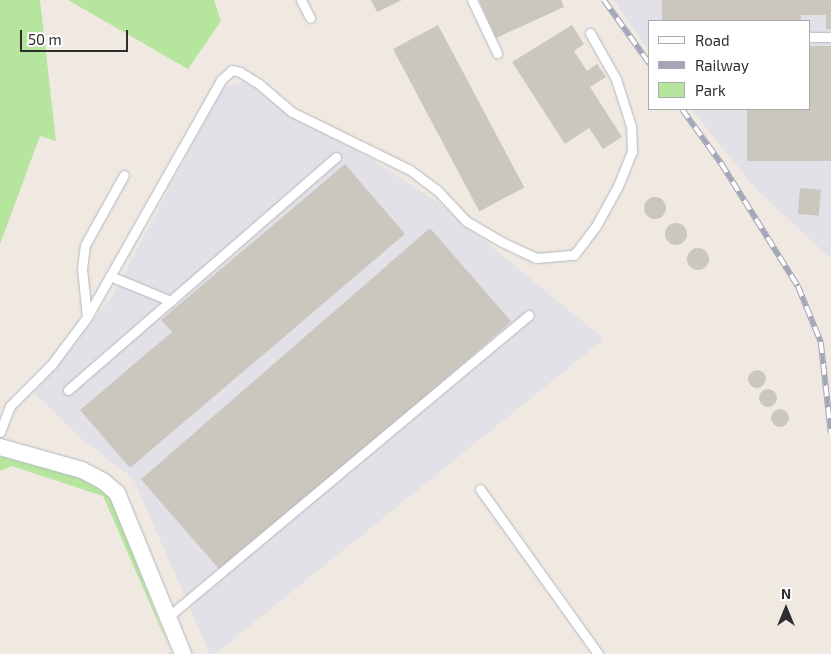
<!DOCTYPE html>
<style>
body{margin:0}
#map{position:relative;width:831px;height:654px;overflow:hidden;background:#efe9e1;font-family:"Exo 2",sans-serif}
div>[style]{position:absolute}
.industrial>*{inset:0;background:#e3e1e8}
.green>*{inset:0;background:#b6e59e}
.building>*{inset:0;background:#cbc7bf;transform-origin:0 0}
.round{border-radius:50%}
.roads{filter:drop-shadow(0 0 1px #b4b7c1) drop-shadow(0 0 1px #b4b7c1)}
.lane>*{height:9px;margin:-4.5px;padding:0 4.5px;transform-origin:4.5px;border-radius:4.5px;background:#fff}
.street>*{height:16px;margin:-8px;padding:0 8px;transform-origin:8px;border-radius:8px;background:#fff}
.rail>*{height:5.5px;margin-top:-2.75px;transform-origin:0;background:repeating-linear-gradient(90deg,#fff 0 11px,#a3a6b8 0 22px);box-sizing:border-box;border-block:1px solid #a3a6b8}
span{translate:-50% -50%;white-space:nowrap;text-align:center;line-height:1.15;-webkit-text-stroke:4.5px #fff;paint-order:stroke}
.legend{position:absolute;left:648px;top:20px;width:162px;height:90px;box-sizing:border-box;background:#fff;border:1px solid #ababab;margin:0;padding:6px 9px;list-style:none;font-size:15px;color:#2e2e2e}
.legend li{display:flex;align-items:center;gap:10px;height:25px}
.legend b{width:25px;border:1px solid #ababab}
.north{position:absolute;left:761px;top:584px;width:50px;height:50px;-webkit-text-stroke:4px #fff;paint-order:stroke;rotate:0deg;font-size:14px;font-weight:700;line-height:20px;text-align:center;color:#2e2e2e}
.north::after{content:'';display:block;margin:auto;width:18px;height:22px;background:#2e2e2e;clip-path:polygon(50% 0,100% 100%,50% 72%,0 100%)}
.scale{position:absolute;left:20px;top:30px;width:108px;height:22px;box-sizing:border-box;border:2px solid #2e2e2e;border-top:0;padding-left:6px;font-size:15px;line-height:18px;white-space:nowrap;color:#2e2e2e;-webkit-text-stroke:4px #fff;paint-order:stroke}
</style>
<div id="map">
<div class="industrial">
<div style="clip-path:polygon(614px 0,831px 0,831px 259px,757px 190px,691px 109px,810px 109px,810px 21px,650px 21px,650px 53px)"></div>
<div style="clip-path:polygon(247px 80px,436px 201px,604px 339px,215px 654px,210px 654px,133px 478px,83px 440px,34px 393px,112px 297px,222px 88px)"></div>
</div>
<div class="green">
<div style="clip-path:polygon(0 0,40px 0,56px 141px,40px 136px,0 244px)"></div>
<div style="clip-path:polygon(68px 0,214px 0,221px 21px,188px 69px)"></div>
<div style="clip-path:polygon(0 456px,87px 477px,111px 498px,171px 652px,171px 654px,168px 654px,171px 652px,103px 496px,12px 466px,0 471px)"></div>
</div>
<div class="building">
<div style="clip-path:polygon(371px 0,402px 0,377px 12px)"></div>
<div style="clip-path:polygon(479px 0,561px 0,564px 7px,496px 38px)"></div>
<div style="clip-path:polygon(662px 0,831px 0,831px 29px,826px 29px,826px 15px,801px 15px,801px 21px,662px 21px)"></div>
<div style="left:438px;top:25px;width:184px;height:51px;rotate:62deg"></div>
<div style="clip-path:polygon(572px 25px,584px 44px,574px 51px,587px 71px,597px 64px,606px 77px,590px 87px,622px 137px,603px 149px,589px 128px,565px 144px,512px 62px)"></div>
<div style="clip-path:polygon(810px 46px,831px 46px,831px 161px,747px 161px,747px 109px,810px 109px)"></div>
<div style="clip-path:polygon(345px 164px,405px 234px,130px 468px,80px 410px,172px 332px,161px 320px)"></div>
<div style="left:800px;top:188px;width:21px;height:26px;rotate:5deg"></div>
<div class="round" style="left:644px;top:197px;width:22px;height:22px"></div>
<div class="round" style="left:665px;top:223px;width:22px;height:22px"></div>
<div style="left:430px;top:228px;width:124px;height:383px;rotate:49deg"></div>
<div class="round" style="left:687px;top:248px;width:22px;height:22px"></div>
<div class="round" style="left:748px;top:370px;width:18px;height:18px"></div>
<div class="round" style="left:759px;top:389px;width:18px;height:18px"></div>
<div class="round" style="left:771px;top:409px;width:18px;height:18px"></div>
</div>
<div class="roads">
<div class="lane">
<div style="left:301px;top:0;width:20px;rotate:63deg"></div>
<div style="left:472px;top:0;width:59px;rotate:64.7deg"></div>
<div style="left:810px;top:37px;width:21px"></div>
<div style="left:110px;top:276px;width:66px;rotate:22.3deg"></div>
<div style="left:87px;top:317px;width:48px;rotate:-95.9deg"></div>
<div style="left:82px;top:269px;width:24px;rotate:-83deg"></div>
<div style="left:85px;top:245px;width:80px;rotate:-60.9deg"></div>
<div style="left:68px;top:390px;width:355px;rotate:-41deg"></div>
<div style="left:0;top:432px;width:28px;rotate:-69deg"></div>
<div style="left:10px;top:406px;width:59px;rotate:-45deg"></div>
<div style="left:52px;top:364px;width:59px;rotate:-53.3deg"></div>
<div style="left:87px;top:317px;width:272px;rotate:-60.5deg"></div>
<div style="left:221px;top:80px;width:15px;rotate:-42deg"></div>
<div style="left:232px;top:70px;width:8px;rotate:14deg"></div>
<div style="left:240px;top:72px;width:22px;rotate:32deg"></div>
<div style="left:259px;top:84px;width:43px;rotate:40.3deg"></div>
<div style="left:292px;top:112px;width:131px;rotate:26.2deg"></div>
<div style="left:410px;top:170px;width:34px;rotate:37deg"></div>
<div style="left:437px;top:190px;width:42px;rotate:46.9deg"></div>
<div style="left:466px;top:221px;width:42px;rotate:30.3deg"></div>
<div style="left:502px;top:242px;width:38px;rotate:25deg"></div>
<div style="left:536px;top:258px;width:38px;rotate:-5deg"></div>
<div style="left:574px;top:255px;width:36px;rotate:-53deg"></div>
<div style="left:596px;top:226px;width:46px;rotate:-61.2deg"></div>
<div style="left:618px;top:186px;width:38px;rotate:-68deg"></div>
<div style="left:632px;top:151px;width:25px;rotate:-92deg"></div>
<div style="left:631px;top:126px;width:49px;rotate:-107.7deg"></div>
<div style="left:616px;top:79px;width:53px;rotate:-119.5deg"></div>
<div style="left:480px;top:489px;width:203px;rotate:54.4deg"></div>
<div style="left:169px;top:616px;width:469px;rotate:-39.9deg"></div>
</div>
<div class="street">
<div style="left:0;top:447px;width:85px;rotate:15.7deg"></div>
<div style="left:82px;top:470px;width:24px;rotate:28deg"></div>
<div style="left:103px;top:481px;width:18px;rotate:41deg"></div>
<div style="left:117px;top:493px;width:174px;rotate:67.7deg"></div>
</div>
</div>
<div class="rail">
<div style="left:604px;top:0;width:79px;rotate:54.3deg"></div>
<div style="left:682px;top:109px;width:67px;rotate:54.2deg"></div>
<div style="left:721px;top:163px;width:145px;rotate:58deg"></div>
<div style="left:798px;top:286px;width:61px;rotate:67.7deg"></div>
<div style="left:821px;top:342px;width:92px;rotate:83.7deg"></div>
</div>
<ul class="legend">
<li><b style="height:6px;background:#fff"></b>Road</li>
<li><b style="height:6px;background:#a3a6b8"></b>Railway</li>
<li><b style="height:14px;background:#b6e59e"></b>Park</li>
</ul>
<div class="north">N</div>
<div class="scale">50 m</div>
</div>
